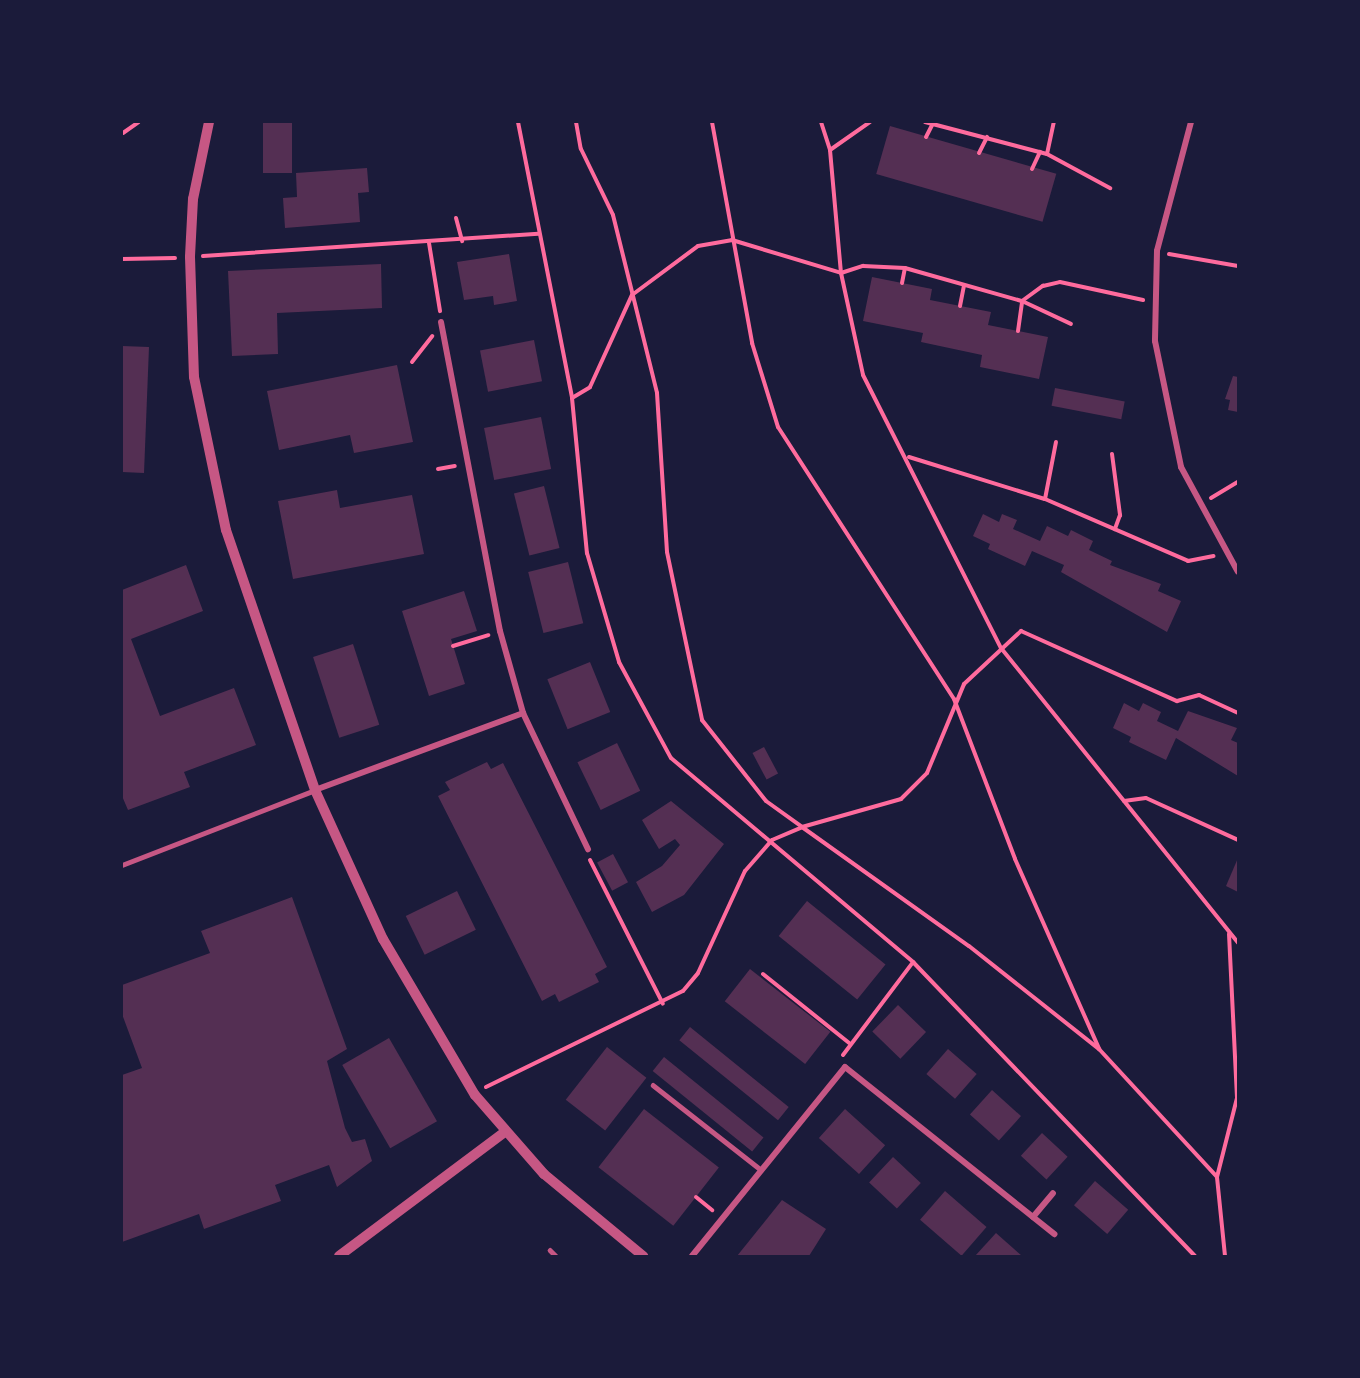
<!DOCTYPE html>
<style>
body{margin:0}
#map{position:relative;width:1360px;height:1378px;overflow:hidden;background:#1b1b3a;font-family:Figtree,sans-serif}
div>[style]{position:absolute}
.building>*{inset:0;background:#542f53;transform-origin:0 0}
.path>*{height:4px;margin:-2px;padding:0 2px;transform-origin:2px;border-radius:2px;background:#ff6b9d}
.service>*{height:4.5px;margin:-2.25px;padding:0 2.25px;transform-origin:2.25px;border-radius:2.25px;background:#c65784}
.minor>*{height:6px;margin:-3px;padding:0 3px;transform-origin:3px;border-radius:3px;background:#c65784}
.tertiary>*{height:10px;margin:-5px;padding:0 5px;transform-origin:5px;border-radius:5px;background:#c65784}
span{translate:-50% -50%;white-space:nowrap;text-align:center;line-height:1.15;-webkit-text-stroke:6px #1b1b3a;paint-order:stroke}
.frame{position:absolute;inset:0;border:123px solid #1b1b3a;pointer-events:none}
</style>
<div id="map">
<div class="building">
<div style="left:263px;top:122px;width:29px;height:51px"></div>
<div style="left:890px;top:126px;width:173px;height:50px;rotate:16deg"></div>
<div style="clip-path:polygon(367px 168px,369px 192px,358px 193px,360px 222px,285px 228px,283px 198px,297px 197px,296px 173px)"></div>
<div style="clip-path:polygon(509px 254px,517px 301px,494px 305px,493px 296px,464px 300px,457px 262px)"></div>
<div style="clip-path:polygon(381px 264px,382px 308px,277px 313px,278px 354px,232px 356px,228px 271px)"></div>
<div style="clip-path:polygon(872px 277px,932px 289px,930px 300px,991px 312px,988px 325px,1048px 337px,1039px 379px,980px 367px,982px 355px,921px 342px,923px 333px,863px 321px)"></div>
<div style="left:534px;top:340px;width:42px;height:55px;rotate:79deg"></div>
<div style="clip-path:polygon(122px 346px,149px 347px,144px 473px,122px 472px)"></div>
<div style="clip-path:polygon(397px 365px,413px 442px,354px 453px,350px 435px,279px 450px,267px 391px)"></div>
<div style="clip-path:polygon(1233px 376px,1238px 377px,1238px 412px,1228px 410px,1230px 400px,1225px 399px)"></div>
<div style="left:1055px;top:388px;width:71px;height:18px;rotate:11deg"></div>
<div style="left:541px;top:417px;width:53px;height:58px;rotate:79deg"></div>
<div style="left:544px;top:486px;width:64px;height:31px;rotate:76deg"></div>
<div style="clip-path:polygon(337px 490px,340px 508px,412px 495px,424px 554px,293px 579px,278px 501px)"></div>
<div style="clip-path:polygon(983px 514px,999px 522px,1002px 514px,1017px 520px,1013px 529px,1040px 541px,1047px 526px,1068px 536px,1071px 530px,1093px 541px,1089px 550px,1112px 561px,1110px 565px,1161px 584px,1158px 591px,1181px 601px,1167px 632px,1061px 572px,1064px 565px,1032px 551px,1025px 566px,988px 549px,990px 544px,973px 536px)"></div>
<div style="left:568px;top:562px;width:63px;height:41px;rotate:76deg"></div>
<div style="clip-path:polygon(186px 565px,203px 611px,131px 639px,160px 716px,234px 688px,256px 745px,184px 772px,190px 787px,128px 810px,122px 796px,122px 590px)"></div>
<div style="clip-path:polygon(464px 591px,477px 631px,451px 639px,465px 684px,429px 696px,402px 611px)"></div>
<div style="left:353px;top:644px;width:85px;height:42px;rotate:72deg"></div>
<div style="left:590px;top:662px;width:54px;height:46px;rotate:68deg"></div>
<div style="clip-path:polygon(1124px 703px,1139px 711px,1143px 703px,1161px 712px,1157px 721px,1178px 731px,1188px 711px,1237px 728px,1231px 740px,1238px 743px,1238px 776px,1176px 738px,1166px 760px,1129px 742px,1131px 737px,1113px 728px)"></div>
<div style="left:617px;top:743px;width:53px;height:44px;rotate:64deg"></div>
<div style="left:764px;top:747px;width:30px;height:13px;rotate:62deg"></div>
<div style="clip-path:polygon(487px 762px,491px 769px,503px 763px,607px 967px,595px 974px,599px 982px,559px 1002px,555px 994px,542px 1001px,438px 796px,450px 790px,445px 782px)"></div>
<div style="clip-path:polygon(671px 801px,724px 844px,684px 895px,652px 912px,636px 882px,662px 866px,680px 845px,675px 839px,659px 849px,642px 820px)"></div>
<div style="left:613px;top:854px;width:32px;height:18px;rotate:62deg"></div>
<div style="clip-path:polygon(1238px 858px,1238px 892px,1226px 886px)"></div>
<div style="left:457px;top:891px;width:43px;height:57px;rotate:64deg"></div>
<div style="clip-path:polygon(292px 897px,347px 1049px,327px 1061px,345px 1128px,352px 1142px,365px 1139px,372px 1161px,337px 1187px,329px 1165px,275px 1185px,281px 1201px,204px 1229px,199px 1214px,122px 1242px,122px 1075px,142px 1068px,122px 1014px,122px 985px,210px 953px,201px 931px)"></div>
<div style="left:807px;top:901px;width:101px;height:45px;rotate:39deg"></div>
<div style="left:750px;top:969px;width:102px;height:41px;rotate:38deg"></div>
<div style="left:898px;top:1005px;width:39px;height:37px;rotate:44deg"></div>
<div style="left:690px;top:1027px;width:127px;height:17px;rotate:39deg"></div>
<div style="left:389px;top:1038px;width:96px;height:54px;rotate:60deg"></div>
<div style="left:607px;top:1047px;width:50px;height:67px;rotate:38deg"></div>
<div style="left:948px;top:1049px;width:38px;height:33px;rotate:41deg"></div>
<div style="left:664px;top:1057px;width:128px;height:18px;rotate:39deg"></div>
<div style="left:992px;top:1090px;width:39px;height:33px;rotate:42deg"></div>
<div style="left:644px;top:1109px;width:95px;height:74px;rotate:38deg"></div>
<div style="left:845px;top:1109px;width:54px;height:39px;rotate:42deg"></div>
<div style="left:1042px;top:1133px;width:35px;height:31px;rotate:43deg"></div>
<div style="left:893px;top:1157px;width:38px;height:35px;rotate:43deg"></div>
<div style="left:1095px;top:1181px;width:44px;height:32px;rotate:41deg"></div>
<div style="left:945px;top:1191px;width:55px;height:38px;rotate:41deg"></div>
<div style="clip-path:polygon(782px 1200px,826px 1229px,809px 1256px,737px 1256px)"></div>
<div style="clip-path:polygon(996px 1233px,1022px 1256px,975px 1256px)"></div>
</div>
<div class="path">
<div style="left:518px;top:122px;width:281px;rotate:78.9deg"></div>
<div style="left:572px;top:398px;width:156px;rotate:84.5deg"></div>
<div style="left:587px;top:553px;width:114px;rotate:73.6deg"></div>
<div style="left:619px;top:662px;width:109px;rotate:61.6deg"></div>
<div style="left:671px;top:758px;width:317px;rotate:40.1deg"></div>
<div style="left:913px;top:962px;width:407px;rotate:46.2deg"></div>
<div style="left:576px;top:122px;width:27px;rotate:80deg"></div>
<div style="left:581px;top:149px;width:73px;rotate:64.1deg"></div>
<div style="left:613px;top:215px;width:183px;rotate:76.1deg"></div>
<div style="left:657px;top:393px;width:159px;rotate:86.4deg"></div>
<div style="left:667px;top:552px;width:172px;rotate:78.2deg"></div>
<div style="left:702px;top:720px;width:103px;rotate:51.7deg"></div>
<div style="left:766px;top:801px;width:44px;rotate:35.8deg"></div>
<div style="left:802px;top:827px;width:103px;rotate:-15.8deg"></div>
<div style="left:901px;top:799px;width:37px;rotate:-45deg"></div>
<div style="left:927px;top:773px;width:96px;rotate:-67.4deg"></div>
<div style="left:964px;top:684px;width:78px;rotate:-42.9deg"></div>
<div style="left:1021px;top:631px;width:171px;rotate:24.2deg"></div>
<div style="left:1177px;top:701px;width:23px;rotate:-15deg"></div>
<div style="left:1199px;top:695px;width:43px;rotate:24.8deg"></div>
<div style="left:712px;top:122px;width:225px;rotate:79.7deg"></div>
<div style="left:752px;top:343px;width:88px;rotate:72.8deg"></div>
<div style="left:778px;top:427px;width:324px;rotate:57.1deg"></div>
<div style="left:954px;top:699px;width:171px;rotate:69.1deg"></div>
<div style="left:1015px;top:859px;width:208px;rotate:66.1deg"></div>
<div style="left:821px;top:122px;width:29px;rotate:72deg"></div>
<div style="left:830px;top:150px;width:123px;rotate:84.9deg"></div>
<div style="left:841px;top:273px;width:104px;rotate:77.8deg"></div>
<div style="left:863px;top:375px;width:306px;rotate:63.2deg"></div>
<div style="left:1001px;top:648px;width:378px;rotate:51.2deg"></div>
<div style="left:925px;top:122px;width:126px;rotate:14.7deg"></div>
<div style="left:1047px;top:154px;width:72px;rotate:28.4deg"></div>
<div style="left:123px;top:133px;width:19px;rotate:-35deg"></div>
<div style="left:926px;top:137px;width:16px;rotate:-63deg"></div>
<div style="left:830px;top:150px;width:49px;rotate:-35deg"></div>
<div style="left:979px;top:153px;width:18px;rotate:-63deg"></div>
<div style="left:1047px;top:154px;width:33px;rotate:-78deg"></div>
<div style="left:1032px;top:169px;width:19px;rotate:-65deg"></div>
<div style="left:456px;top:218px;width:24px;rotate:75deg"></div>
<div style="left:429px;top:243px;width:69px;rotate:80.8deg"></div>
<div style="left:1169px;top:254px;width:70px;rotate:9.9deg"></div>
<div style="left:203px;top:256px;width:336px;rotate:-3.8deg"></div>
<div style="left:122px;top:259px;width:53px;rotate:-1.1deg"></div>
<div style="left:902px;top:283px;width:15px;rotate:-79deg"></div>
<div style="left:960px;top:306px;width:21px;rotate:-79deg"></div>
<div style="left:1018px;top:331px;width:30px;rotate:-82deg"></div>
<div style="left:1022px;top:301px;width:54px;rotate:25.1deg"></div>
<div style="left:412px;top:362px;width:33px;rotate:-52deg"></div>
<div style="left:572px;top:398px;width:21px;rotate:-31deg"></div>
<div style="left:590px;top:387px;width:101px;rotate:-65.5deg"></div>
<div style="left:632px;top:295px;width:82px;rotate:-36.6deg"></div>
<div style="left:698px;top:246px;width:35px;rotate:-10deg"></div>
<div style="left:732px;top:240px;width:114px;rotate:16.8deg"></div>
<div style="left:841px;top:273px;width:23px;rotate:-18deg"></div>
<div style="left:863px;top:266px;width:42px;rotate:2.7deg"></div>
<div style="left:905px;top:268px;width:122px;rotate:15.8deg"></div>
<div style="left:1022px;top:301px;width:26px;rotate:-36deg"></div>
<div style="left:1043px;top:286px;width:17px;rotate:-13deg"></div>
<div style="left:1060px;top:282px;width:85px;rotate:12.2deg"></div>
<div style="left:1112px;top:454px;width:62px;rotate:82.5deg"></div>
<div style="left:1120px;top:515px;width:15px;rotate:110deg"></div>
<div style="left:909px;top:457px;width:142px;rotate:17.2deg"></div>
<div style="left:1045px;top:499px;width:156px;rotate:23.4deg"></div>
<div style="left:1188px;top:561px;width:26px;rotate:-11deg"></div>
<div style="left:438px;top:469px;width:17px;rotate:-10deg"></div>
<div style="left:1211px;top:498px;width:31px;rotate:-31deg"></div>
<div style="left:1045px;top:499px;width:58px;rotate:-79.1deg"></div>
<div style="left:453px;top:646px;width:37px;rotate:-17deg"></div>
<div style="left:1124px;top:801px;width:22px;rotate:-8deg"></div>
<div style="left:1146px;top:798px;width:101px;rotate:24.5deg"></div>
<div style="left:590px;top:860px;width:161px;rotate:63.1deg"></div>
<div style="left:1229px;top:934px;width:164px;rotate:87.2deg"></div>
<div style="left:763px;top:974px;width:110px;rotate:38.7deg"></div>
<div style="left:843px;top:1055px;width:116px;rotate:-53deg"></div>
<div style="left:486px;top:1087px;width:219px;rotate:-26deg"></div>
<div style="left:683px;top:991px;width:23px;rotate:-50deg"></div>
<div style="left:698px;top:973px;width:112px;rotate:-65.3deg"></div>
<div style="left:745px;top:871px;width:41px;rotate:-48.9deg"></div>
<div style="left:772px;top:840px;width:33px;rotate:-23deg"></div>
<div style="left:802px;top:827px;width:205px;rotate:35.5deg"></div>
<div style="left:969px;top:946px;width:166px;rotate:38.4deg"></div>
<div style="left:1099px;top:1049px;width:174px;rotate:47.3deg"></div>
<div style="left:696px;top:1197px;width:21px;rotate:39deg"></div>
<div style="left:1225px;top:1256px;width:79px;rotate:-95.8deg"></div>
<div style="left:1217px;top:1177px;width:81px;rotate:-75.8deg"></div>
</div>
<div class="service">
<div style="left:122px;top:865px;width:207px;rotate:-21.2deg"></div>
<div style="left:653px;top:1085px;width:136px;rotate:38.1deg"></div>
<div style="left:550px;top:1250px;width:8px;rotate:45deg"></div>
</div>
<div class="minor">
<div style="left:1191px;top:122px;width:133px;rotate:104.8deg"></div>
<div style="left:1157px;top:251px;width:90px;rotate:91.3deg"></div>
<div style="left:1155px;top:341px;width:129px;rotate:78.3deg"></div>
<div style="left:1181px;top:467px;width:119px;rotate:61.5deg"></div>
<div style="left:441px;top:322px;width:315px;rotate:79.2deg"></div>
<div style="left:500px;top:631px;width:85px;rotate:74.3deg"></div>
<div style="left:523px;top:713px;width:151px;rotate:64.5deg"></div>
<div style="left:315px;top:790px;width:222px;rotate:-20.3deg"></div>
<div style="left:1033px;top:1217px;width:31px;rotate:-50deg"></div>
<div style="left:692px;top:1256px;width:243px;rotate:-51deg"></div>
<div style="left:845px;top:1067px;width:268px;rotate:38.6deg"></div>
</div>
<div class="tertiary">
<div style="left:209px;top:122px;width:79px;rotate:101.7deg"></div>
<div style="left:193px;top:199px;width:58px;rotate:93deg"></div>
<div style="left:190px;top:257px;width:120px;rotate:88.1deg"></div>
<div style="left:194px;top:377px;width:156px;rotate:78.2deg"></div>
<div style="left:226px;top:530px;width:275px;rotate:71.1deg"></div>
<div style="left:315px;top:790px;width:164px;rotate:65.5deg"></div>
<div style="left:383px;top:939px;width:181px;rotate:59.5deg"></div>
<div style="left:475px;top:1095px;width:105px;rotate:48.9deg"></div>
<div style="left:544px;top:1174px;width:129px;rotate:39.6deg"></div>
<div style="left:339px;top:1256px;width:207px;rotate:-36.8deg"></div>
</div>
<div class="frame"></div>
</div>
